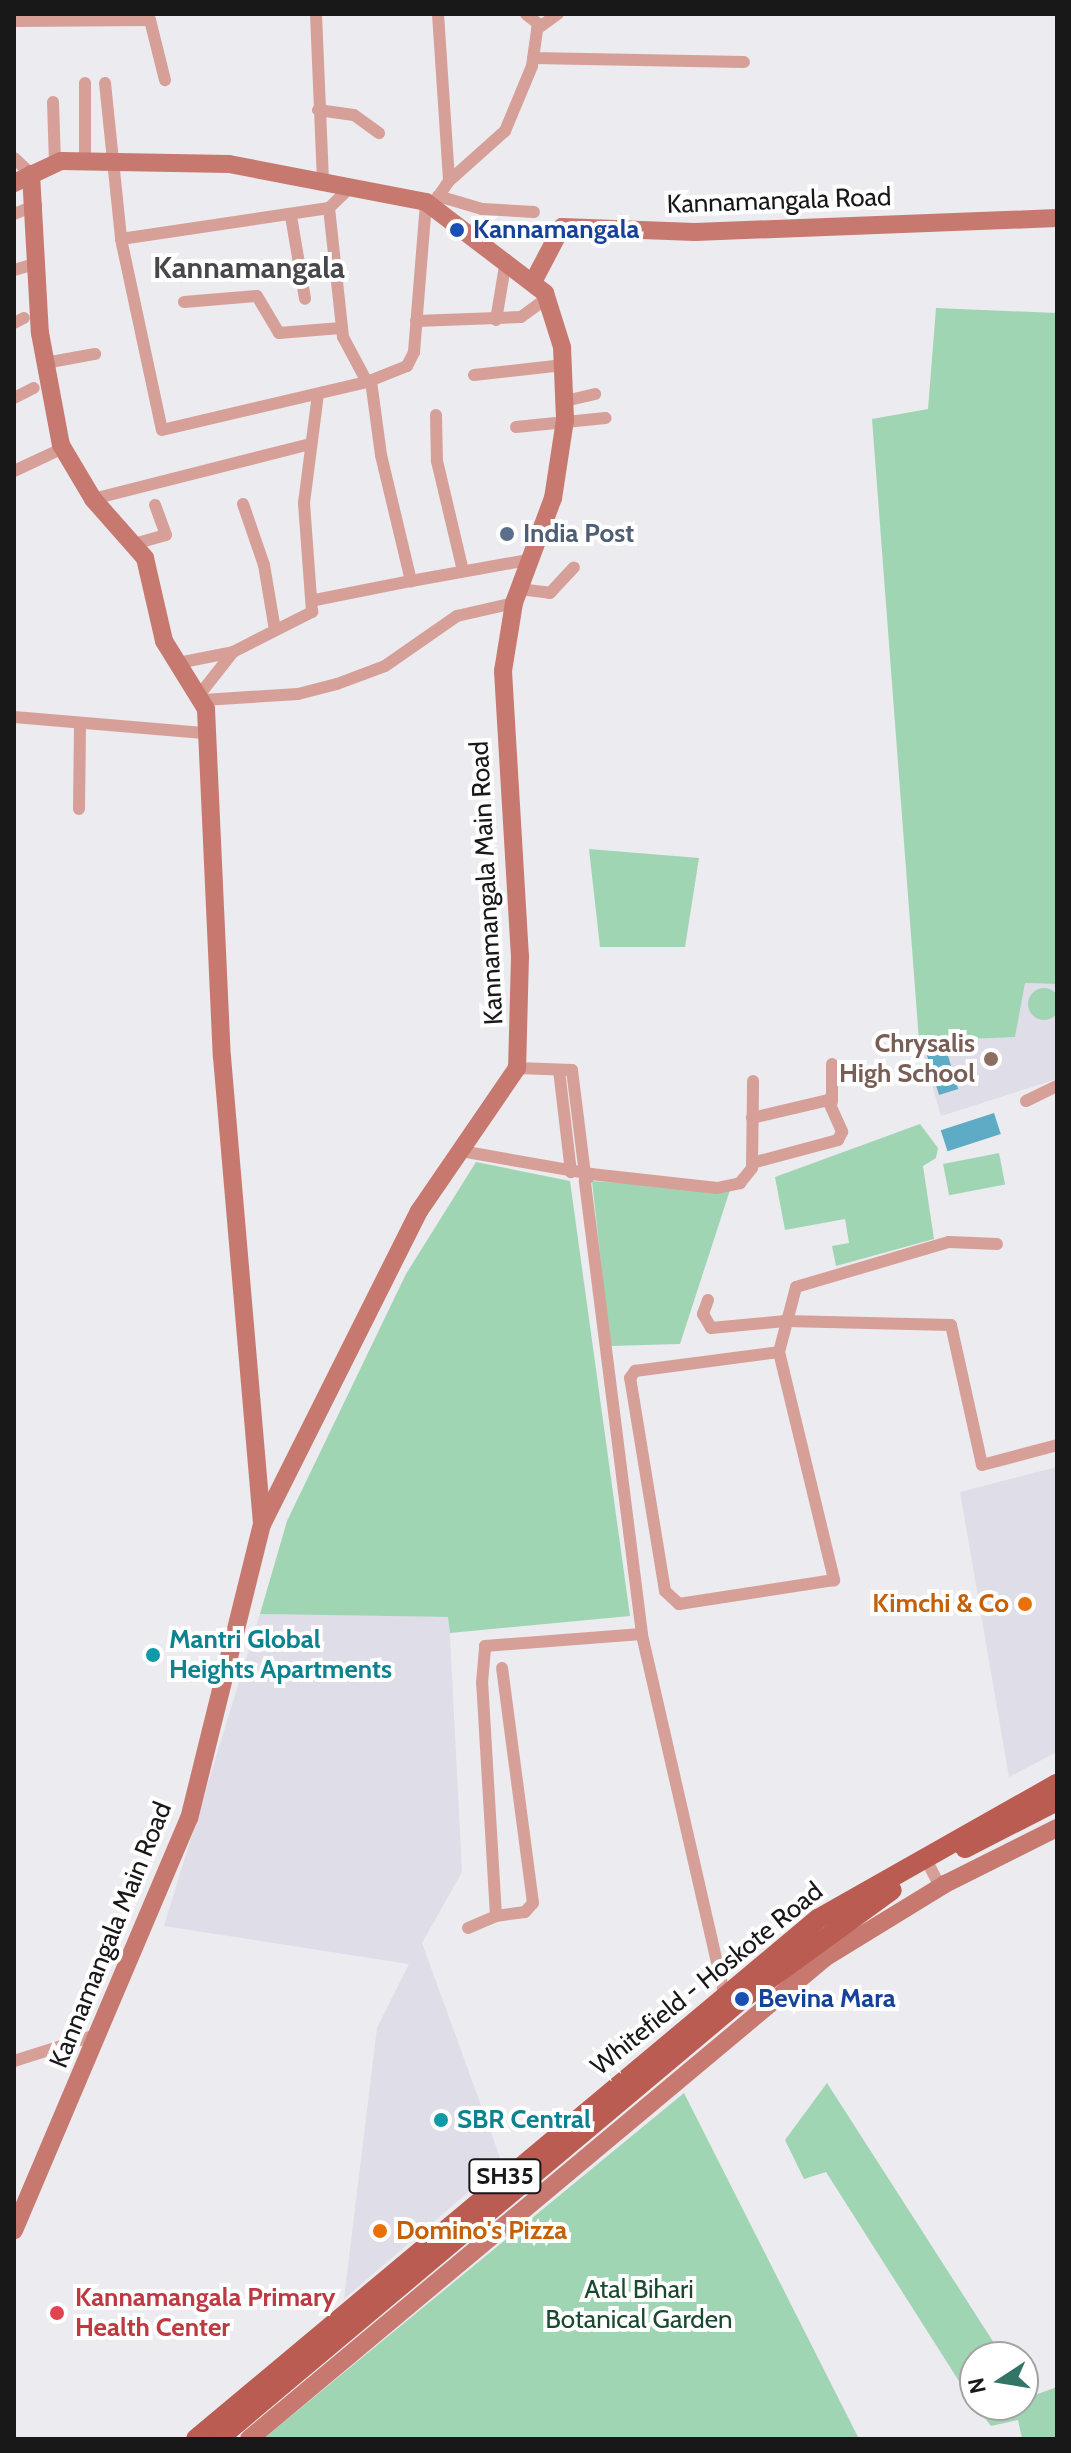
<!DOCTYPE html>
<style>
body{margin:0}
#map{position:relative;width:1071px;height:2453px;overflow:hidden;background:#ecebef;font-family:Cabin,sans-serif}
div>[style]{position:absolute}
.built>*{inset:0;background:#dedde8}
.green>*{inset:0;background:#a0d5b4;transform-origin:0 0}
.round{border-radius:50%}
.water>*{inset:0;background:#5dabc5;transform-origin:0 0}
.street>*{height:12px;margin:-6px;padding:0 6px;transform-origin:6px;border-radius:6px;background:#d6a098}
.secondary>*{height:18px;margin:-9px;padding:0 9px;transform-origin:9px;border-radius:9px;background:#c7796f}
.primary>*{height:20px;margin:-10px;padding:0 10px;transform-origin:10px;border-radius:10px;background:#ba5c51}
.dots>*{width:22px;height:22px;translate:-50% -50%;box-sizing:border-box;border:4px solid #fff;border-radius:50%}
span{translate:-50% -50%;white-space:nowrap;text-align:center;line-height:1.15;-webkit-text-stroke:8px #fff;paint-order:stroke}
.shield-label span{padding:2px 6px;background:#fff;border:2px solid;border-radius:6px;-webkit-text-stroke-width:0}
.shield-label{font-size:24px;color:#181819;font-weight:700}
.street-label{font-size:26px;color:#181819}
.transit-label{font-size:26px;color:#164399;font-weight:700}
.left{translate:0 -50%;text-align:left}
.service-label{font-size:26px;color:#4e5e75;font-weight:700}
.education-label{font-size:26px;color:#785e54;font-weight:700}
.right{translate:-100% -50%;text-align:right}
.food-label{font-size:26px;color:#c56008;font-weight:700}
.culture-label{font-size:26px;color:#0d838f;font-weight:700}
.park-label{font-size:26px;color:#194a30}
.health-label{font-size:26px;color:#be3a42;font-weight:700}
.quarter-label{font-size:30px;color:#48484a;font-weight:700}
.frame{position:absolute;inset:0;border:16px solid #181819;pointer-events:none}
.north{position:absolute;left:959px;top:2341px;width:80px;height:80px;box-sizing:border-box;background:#fff;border:2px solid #a3a3a3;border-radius:50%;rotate:258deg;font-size:22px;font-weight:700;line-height:32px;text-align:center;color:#181819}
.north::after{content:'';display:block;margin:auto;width:28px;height:36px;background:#327566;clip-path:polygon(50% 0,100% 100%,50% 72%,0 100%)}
</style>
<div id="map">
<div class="built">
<div style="clip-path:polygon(1025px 983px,1057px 984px,1057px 1079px,941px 1116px,919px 1039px)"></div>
<div style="clip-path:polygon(1057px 1467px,1057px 1752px,1009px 1777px,960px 1492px)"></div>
<div style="clip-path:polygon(260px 1614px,449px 1617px,462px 1872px,422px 1943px,502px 2163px,344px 2299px,377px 2028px,409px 1964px,164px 1926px)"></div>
</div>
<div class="green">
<div style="clip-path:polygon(936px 308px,1057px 313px,1057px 984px,1025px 983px,1015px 1037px,919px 1041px,872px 419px,928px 409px)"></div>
<div style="clip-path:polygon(589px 849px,699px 858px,685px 947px,600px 947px)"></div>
<div class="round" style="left:1028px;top:988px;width:32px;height:32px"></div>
<div style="clip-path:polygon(920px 1124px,938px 1148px,936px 1158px,923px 1166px,934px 1239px,836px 1266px,832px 1246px,849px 1243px,845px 1219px,785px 1230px,775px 1177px)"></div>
<div style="left:999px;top:1153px;width:32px;height:57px;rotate:79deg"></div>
<div style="clip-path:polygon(476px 1162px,570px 1181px,630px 1616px,450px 1633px,448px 1617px,260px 1614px,287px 1521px,406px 1274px)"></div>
<div style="clip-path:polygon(592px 1181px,730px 1190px,680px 1344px,610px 1346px)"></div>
<div style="clip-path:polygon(827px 2083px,1003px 2357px,975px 2357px,975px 2405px,1023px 2405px,1023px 2389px,1029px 2397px,1057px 2387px,1057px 2439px,1022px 2439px,1018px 2420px,991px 2426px,971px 2400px,826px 2172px,804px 2179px,785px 2140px)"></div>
<div style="clip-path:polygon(684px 2093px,859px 2439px,263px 2439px)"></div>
</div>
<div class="water">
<div style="left:945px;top:1046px;width:45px;height:20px;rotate:73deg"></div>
<div style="left:994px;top:1113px;width:22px;height:56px;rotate:72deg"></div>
</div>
<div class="street">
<div style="left:316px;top:14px;width:166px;rotate:87.6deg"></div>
<div style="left:438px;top:14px;width:167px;rotate:86.2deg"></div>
<div style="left:526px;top:14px;width:19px;rotate:39deg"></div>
<div style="left:14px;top:21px;width:136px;rotate:-0.4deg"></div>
<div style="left:150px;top:20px;width:62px;rotate:76deg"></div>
<div style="left:533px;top:58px;width:211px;rotate:1.1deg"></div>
<div style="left:105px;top:83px;width:157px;rotate:84.1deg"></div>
<div style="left:121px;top:239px;width:195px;rotate:77.9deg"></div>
<div style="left:162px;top:430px;width:211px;rotate:-13.2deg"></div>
<div style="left:367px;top:382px;width:43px;rotate:-21.8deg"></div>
<div style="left:407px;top:366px;width:16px;rotate:-63deg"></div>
<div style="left:414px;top:352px;width:150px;rotate:-85.4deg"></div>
<div style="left:53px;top:102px;width:60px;rotate:88.1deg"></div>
<div style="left:318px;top:110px;width:36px;rotate:8deg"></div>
<div style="left:354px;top:115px;width:31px;rotate:36deg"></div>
<div style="left:14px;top:158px;width:23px;rotate:43deg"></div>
<div style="left:85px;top:162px;width:79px;rotate:-90deg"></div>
<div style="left:438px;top:196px;width:46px;rotate:16.5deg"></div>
<div style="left:482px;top:209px;width:52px;rotate:3.3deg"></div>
<div style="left:432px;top:206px;width:30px;rotate:-56deg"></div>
<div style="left:449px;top:181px;width:75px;rotate:-41.8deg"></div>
<div style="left:505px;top:131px;width:70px;rotate:-67.4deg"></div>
<div style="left:532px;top:66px;width:37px;rotate:-82deg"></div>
<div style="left:537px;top:29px;width:26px;rotate:-36deg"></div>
<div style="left:329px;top:208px;width:130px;rotate:83.8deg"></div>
<div style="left:343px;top:337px;width:51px;rotate:61.9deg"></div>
<div style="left:14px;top:214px;width:24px;rotate:-22deg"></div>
<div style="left:291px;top:216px;width:84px;rotate:80.4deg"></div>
<div style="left:121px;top:239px;width:210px;rotate:-8.5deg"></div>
<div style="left:329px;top:208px;width:28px;rotate:-44deg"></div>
<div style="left:14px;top:270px;width:25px;rotate:-16deg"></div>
<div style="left:184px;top:302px;width:73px;rotate:-4.7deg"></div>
<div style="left:257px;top:296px;width:43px;rotate:59.3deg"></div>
<div style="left:279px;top:333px;width:62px;rotate:-4.6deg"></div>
<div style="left:496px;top:320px;width:61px;rotate:-80.5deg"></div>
<div style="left:416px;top:321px;width:105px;rotate:-2.2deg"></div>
<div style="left:521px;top:317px;width:32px;rotate:-36deg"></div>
<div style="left:14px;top:323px;width:11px;rotate:-27deg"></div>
<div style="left:45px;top:363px;width:51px;rotate:-10.2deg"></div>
<div style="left:474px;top:375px;width:90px;rotate:-6.4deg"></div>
<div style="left:371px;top:381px;width:75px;rotate:82.3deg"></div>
<div style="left:381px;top:455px;width:130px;rotate:76.6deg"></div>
<div style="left:411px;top:581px;width:119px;rotate:-10.2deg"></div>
<div style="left:14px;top:398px;width:22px;rotate:-27deg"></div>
<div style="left:565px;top:401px;width:31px;rotate:-13deg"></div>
<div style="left:436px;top:415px;width:46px;rotate:88.8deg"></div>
<div style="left:437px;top:461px;width:113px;rotate:76.7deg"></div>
<div style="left:516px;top:427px;width:90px;rotate:-5.7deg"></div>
<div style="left:14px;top:471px;width:54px;rotate:-25.1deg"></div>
<div style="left:93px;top:499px;width:221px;rotate:-14.2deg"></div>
<div style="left:243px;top:504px;width:65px;rotate:71deg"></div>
<div style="left:264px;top:565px;width:66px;rotate:80.4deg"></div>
<div style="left:134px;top:544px;width:33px;rotate:-16deg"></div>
<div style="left:166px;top:535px;width:32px;rotate:-110deg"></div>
<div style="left:519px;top:589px;width:31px;rotate:7deg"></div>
<div style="left:550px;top:593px;width:35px;rotate:-47deg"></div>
<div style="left:315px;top:600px;width:98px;rotate:-11.2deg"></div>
<div style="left:178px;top:663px;width:56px;rotate:-11.3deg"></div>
<div style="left:233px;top:652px;width:89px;rotate:-26.9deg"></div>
<div style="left:312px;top:612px;width:109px;rotate:-94.2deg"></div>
<div style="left:304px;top:503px;width:110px;rotate:-82.7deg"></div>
<div style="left:200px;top:694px;width:53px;rotate:-51.8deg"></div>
<div style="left:204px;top:700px;width:94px;rotate:-3.7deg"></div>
<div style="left:298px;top:694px;width:40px;rotate:-14.4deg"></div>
<div style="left:337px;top:684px;width:51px;rotate:-20.6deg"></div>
<div style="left:385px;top:666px;width:88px;rotate:-34.8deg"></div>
<div style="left:457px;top:616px;width:58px;rotate:-12.8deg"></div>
<div style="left:14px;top:717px;width:193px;rotate:4.8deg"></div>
<div style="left:79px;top:809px;width:85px;rotate:-89.3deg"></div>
<div style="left:517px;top:1068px;width:55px;rotate:2.1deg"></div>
<div style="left:572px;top:1070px;width:105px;rotate:82.9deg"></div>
<div style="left:559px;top:1070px;width:103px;rotate:83.3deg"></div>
<div style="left:1026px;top:1101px;width:34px;rotate:-26deg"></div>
<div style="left:832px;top:1102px;width:38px;rotate:-90deg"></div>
<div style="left:752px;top:1118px;width:78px;rotate:-13.3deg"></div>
<div style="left:828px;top:1100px;width:35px;rotate:66deg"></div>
<div style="left:842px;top:1132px;width:9px;rotate:117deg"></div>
<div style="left:838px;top:1140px;width:89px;rotate:165deg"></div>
<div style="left:461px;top:1151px;width:132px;rotate:10deg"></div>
<div style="left:708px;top:1300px;width:15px;rotate:110deg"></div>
<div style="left:703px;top:1314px;width:16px;rotate:60deg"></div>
<div style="left:711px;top:1328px;width:75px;rotate:-5.3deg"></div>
<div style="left:786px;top:1321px;width:165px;rotate:1.4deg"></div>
<div style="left:951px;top:1325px;width:143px;rotate:77.5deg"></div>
<div style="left:982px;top:1465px;width:78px;rotate:-14.9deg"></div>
<div style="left:779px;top:1352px;width:235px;rotate:76.4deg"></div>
<div style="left:834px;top:1580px;width:157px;rotate:171.2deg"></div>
<div style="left:679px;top:1604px;width:19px;rotate:-137deg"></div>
<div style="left:665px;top:1591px;width:216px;rotate:-99.3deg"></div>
<div style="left:630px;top:1378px;width:9px;rotate:-54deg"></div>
<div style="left:635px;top:1371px;width:145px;rotate:-7.5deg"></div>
<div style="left:779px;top:1352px;width:67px;rotate:-75.3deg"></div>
<div style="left:796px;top:1287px;width:159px;rotate:-16.4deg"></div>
<div style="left:949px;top:1242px;width:48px;rotate:2.4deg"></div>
<div style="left:930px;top:1867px;width:22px;rotate:63deg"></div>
<div style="left:496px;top:1916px;width:29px;rotate:-8deg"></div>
<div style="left:525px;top:1912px;width:12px;rotate:-48deg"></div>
<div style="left:533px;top:1903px;width:237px;rotate:-97.5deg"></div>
<div style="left:468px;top:1928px;width:30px;rotate:-23deg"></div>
<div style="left:496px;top:1916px;width:233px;rotate:-93.4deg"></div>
<div style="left:482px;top:1683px;width:37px;rotate:-85deg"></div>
<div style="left:485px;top:1646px;width:157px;rotate:-4.4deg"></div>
<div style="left:724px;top:1993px;width:368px;rotate:-102.9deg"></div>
<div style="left:642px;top:1634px;width:457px;rotate:-97.2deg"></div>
<div style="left:585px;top:1181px;width:9px;rotate:-49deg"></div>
<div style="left:591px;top:1174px;width:127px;rotate:6.3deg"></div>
<div style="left:717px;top:1188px;width:24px;rotate:-12deg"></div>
<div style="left:740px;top:1183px;width:19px;rotate:-51deg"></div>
<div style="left:752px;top:1168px;width:87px;rotate:-89.3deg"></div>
<div style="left:14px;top:2061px;width:89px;rotate:-17.6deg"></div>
</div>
<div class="secondary">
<div style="left:31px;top:174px;width:159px;rotate:86.8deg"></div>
<div style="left:40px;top:333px;width:114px;rotate:79.4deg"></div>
<div style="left:61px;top:445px;width:63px;rotate:59.3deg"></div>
<div style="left:93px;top:499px;width:79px;rotate:48.6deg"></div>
<div style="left:145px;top:558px;width:85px;rotate:77.1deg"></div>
<div style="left:164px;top:641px;width:80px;rotate:58.3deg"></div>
<div style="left:206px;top:709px;width:348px;rotate:87.4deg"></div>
<div style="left:222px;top:1057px;width:466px;rotate:85.1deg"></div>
<div style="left:14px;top:183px;width:52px;rotate:-25.1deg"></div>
<div style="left:61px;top:161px;width:168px;rotate:1deg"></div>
<div style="left:229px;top:164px;width:201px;rotate:10.9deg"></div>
<div style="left:426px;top:202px;width:150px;rotate:37.4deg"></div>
<div style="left:545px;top:293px;width:57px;rotate:72.5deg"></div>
<div style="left:562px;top:347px;width:73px;rotate:87.6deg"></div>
<div style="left:565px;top:420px;width:79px;rotate:98.7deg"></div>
<div style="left:553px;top:498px;width:112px;rotate:110.4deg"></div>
<div style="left:514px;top:603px;width:69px;rotate:99.2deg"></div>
<div style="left:503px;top:671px;width:286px;rotate:86.6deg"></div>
<div style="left:520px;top:956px;width:112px;rotate:91.5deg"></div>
<div style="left:517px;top:1068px;width:173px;rotate:124.4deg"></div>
<div style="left:419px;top:1211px;width:350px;rotate:116.6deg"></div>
<div style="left:262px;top:1524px;width:303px;rotate:103.9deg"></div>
<div style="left:189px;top:1818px;width:448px;rotate:113deg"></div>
<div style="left:534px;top:280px;width:60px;rotate:-62.2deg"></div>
<div style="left:562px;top:227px;width:133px;rotate:2.2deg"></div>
<div style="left:695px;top:232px;width:362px;rotate:-2.2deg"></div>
<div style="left:249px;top:2439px;width:752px;rotate:-39.87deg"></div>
<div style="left:826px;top:1957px;width:140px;rotate:-31.5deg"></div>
<div style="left:945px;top:1884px;width:125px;rotate:-26.6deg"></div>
</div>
<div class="primary">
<div style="left:965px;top:1848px;width:103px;rotate:-27.1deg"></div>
<div style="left:196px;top:2439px;width:811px;rotate:-39.9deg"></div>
<div style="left:818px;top:1919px;width:274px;rotate:-29.5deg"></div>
<div style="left:218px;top:2439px;width:684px;rotate:-40.02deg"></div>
<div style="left:742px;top:1999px;width:185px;rotate:-36deg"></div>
</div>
<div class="dots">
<div style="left:457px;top:230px;background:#1a4fb4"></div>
<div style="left:507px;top:534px;background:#5c6f8a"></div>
<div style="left:991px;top:1059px;background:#8d6e63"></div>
<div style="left:1025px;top:1604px;background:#e8710a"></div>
<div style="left:153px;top:1655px;background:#0f9aa8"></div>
<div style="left:742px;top:1999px;background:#1a4fb4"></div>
<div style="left:441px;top:2120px;background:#0f9aa8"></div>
<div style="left:380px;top:2231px;background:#e8710a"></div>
<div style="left:57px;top:2313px;background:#e0444e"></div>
</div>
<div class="shield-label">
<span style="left:505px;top:2176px">SH35</span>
</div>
<div class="street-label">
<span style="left:779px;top:201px;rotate:-2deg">Kannamangala Road</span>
<span style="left:487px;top:883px;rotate:-93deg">Kannamangala Main Road</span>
<span style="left:111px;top:1935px;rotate:-68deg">Kannamangala Main Road</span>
<span style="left:707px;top:1979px;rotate:-39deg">Whitefield - Hoskote Road</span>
</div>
<div class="transit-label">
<span class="left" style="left:473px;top:230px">Kannamangala</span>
<span class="left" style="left:758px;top:1999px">Bevina Mara</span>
</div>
<div class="service-label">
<span class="left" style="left:523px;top:534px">India Post</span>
</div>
<div class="education-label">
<span class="right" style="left:975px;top:1059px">Chrysalis<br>High School</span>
</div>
<div class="food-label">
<span class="right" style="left:1009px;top:1604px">Kimchi &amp; Co</span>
<span class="left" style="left:396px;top:2231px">Domino's Pizza</span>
</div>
<div class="culture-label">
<span class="left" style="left:169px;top:1655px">Mantri Global<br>Heights Apartments</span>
<span class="left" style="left:457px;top:2120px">SBR Central</span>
</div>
<div class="park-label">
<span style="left:639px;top:2305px">Atal Bihari<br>Botanical Garden</span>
</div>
<div class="health-label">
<span class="left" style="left:75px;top:2313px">Kannamangala Primary<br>Health Center</span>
</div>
<div class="quarter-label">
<span style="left:249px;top:268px">Kannamangala</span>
</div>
<div class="frame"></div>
<div class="north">N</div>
</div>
